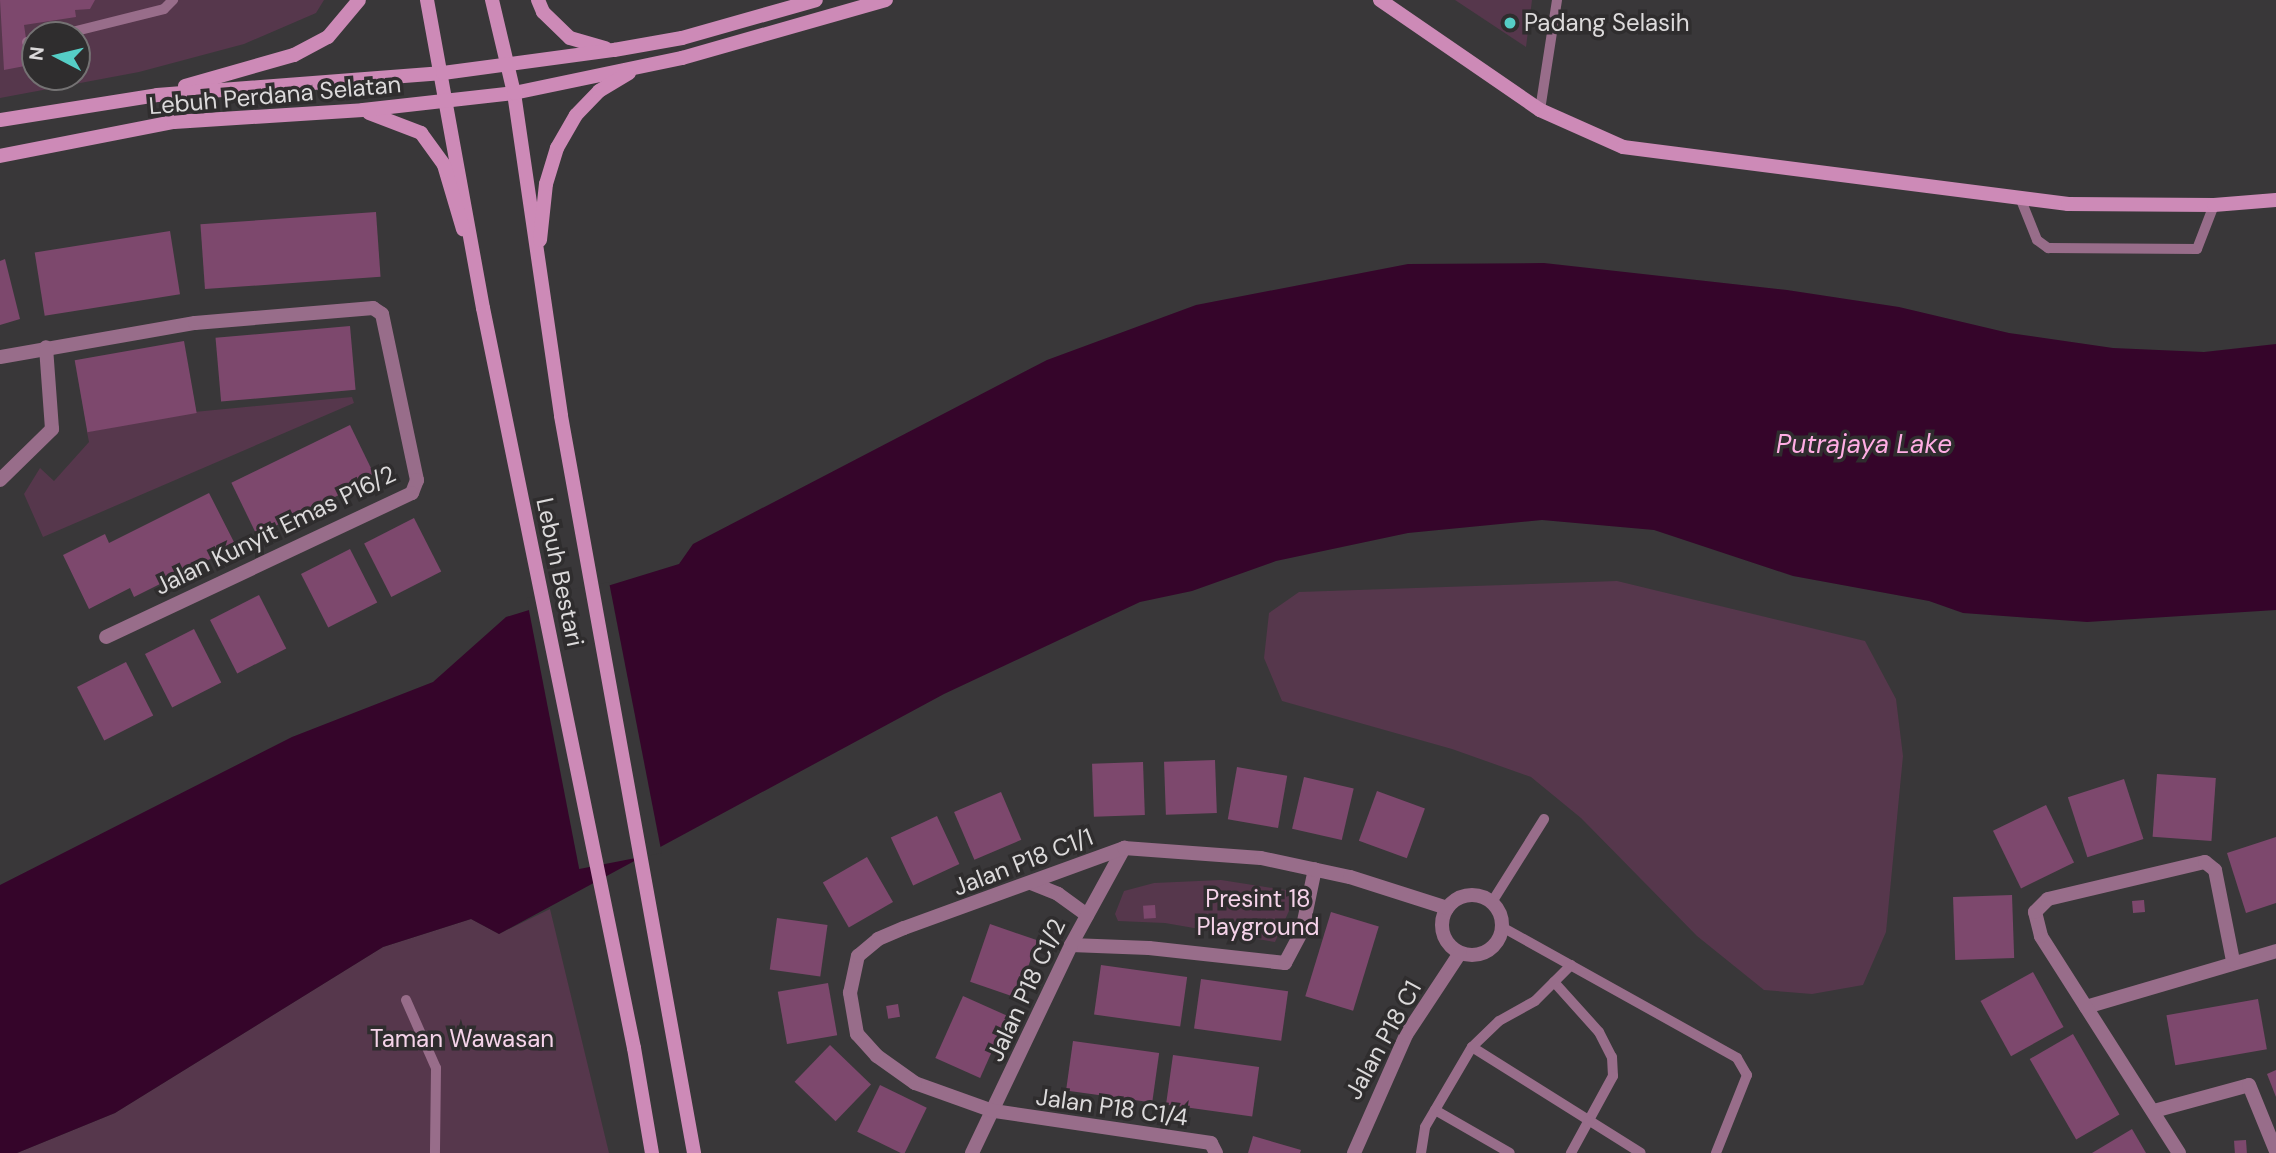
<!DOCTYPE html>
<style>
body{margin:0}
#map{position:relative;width:2276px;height:1153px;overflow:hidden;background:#393739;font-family:"DM Sans",sans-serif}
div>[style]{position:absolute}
.green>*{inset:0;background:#56374c}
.water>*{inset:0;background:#35052a}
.pier>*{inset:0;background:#393739;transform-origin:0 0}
.building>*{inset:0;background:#7d486d;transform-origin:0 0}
.lane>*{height:10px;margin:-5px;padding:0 5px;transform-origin:5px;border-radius:5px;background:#986d8a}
.street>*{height:14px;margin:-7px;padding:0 7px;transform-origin:7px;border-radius:7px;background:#986d8a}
.street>.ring{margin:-7px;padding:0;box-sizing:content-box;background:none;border:14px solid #986d8a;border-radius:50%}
.secondary>*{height:14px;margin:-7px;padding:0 7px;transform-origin:7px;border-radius:7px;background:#cd8ab7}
.dots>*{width:19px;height:19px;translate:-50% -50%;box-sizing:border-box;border:4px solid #2f2d2e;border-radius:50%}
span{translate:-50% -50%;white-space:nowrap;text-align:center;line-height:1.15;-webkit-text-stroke:7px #2f2d2e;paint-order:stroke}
.poi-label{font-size:24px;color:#dcdadb}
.left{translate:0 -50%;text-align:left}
.street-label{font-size:24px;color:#dcdadb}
.park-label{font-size:24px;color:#f5d3e9}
.water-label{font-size:26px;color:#ffade4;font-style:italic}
.north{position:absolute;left:21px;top:21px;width:70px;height:70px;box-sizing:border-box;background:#2f2d2e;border:2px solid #747273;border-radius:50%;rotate:277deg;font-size:19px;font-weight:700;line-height:28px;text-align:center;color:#dcdadb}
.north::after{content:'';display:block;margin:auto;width:24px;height:32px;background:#55cec6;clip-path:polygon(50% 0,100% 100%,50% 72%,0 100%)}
</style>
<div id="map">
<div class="green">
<div style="clip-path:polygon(evenodd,0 0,324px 0,316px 13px,244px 44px,139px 72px,0 98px,0 0,35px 35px,77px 35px,77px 77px,35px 77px,35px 35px)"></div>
<div style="clip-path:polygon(1455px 0,1532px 0,1526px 47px)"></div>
<div style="clip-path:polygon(352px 397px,354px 403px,43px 537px,24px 494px,40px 468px,54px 481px,89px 442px,87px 432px,194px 412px)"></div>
<div style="clip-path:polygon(1617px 581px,1865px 641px,1896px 699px,1903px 756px,1886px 932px,1863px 985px,1812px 994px,1764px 990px,1697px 936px,1581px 818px,1531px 777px,1452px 749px,1282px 701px,1264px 658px,1269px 613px,1299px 592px)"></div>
<div style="clip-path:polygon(1221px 880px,1292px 891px,1293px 902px,1275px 942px,1165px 923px,1118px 921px,1115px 914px,1124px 891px,1154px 883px)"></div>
<div style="clip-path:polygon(550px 909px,609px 1153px,17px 1153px,115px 1113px,383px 947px,471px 919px,499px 934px)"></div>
</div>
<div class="water">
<div style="clip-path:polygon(1544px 263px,1787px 290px,1899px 307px,2009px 333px,2113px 348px,2204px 352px,2276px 344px,2276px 610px,2087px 622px,1963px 613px,1929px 601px,1793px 576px,1654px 530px,1542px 520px,1408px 533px,1276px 561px,1192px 591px,1140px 602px,944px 694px,499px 934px,471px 919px,383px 947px,115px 1113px,17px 1153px,0 1153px,0 885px,292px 737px,433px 682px,506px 617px,679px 564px,693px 544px,1047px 360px,1196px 305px,1408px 264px)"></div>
</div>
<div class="pier">
<div style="left:609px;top:582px;width:276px;height:84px;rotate:79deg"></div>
</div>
<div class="building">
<div style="clip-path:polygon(0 0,95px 0,90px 9px,75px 10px,76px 17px,24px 25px,30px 65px,4px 70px)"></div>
<div style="left:376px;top:212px;width:65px;height:176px;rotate:86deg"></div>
<div style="left:170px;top:231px;width:64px;height:137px;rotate:81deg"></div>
<div style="clip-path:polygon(5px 259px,20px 319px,0 325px,0 261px)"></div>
<div style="left:350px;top:326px;width:64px;height:135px;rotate:85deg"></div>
<div style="left:184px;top:341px;width:73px;height:111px;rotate:80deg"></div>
<div style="left:350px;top:425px;width:58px;height:132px;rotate:64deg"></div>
<div style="clip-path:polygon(209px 493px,236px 546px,134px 597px,130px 588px,89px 609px,63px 555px,105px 534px,109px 543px)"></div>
<div style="left:414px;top:518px;width:60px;height:56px;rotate:63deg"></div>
<div style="left:350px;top:549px;width:60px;height:55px;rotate:63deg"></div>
<div style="left:259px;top:595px;width:60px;height:55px;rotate:63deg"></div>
<div style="left:194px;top:629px;width:60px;height:55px;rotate:63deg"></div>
<div style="left:126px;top:662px;width:60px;height:55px;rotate:63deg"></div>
<div style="left:1215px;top:760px;width:53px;height:51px;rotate:88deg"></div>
<div style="left:1143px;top:762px;width:53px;height:51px;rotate:88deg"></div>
<div style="left:1237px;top:767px;width:51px;height:53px;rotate:10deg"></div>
<div style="left:2157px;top:774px;width:59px;height:63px;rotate:4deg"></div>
<div style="left:1304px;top:777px;width:51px;height:53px;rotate:13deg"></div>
<div style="left:2124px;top:779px;width:63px;height:59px;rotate:72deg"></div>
<div style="left:1377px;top:791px;width:51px;height:53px;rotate:20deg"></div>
<div style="left:1001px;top:792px;width:52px;height:51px;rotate:67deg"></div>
<div style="left:2046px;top:805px;width:64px;height:59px;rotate:64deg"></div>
<div style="left:937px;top:816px;width:53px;height:51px;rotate:65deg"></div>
<div style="clip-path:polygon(2276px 837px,2276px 903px,2246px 913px,2227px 853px)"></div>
<div style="left:867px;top:857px;width:52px;height:51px;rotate:60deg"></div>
<div style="left:2012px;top:895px;width:63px;height:59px;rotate:88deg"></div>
<div style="left:2144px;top:900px;width:12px;height:12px;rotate:85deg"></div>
<div style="left:1155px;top:905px;width:13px;height:12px;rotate:86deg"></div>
<div style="left:1331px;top:912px;width:50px;height:88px;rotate:17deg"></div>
<div style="left:777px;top:918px;width:51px;height:52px;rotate:8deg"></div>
<div style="left:990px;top:924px;width:50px;height:61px;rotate:19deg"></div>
<div style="left:1101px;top:965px;width:87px;height:50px;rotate:8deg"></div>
<div style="left:2033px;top:972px;width:63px;height:60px;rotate:61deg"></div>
<div style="left:1201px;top:979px;width:88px;height:50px;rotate:8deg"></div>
<div style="left:828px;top:983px;width:53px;height:51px;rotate:80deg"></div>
<div style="left:963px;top:996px;width:49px;height:68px;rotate:24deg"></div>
<div style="left:2258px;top:999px;width:51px;height:93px;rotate:80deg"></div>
<div style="left:898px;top:1004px;width:13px;height:12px;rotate:81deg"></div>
<div style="left:2073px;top:1034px;width:93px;height:50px;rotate:60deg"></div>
<div style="left:1073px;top:1041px;width:87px;height:50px;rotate:8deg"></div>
<div style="left:830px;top:1045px;width:57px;height:51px;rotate:44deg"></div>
<div style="left:1173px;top:1055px;width:87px;height:50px;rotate:8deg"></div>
<div style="clip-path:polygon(2276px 1070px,2276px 1097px,2267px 1074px)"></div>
<div style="left:880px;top:1085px;width:52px;height:52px;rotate:26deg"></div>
<div style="clip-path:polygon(2132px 1129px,2146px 1153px,2092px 1153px)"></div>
<div style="clip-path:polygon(1253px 1136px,1301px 1150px,1300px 1153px,1248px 1153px)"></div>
<div style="left:2246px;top:1140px;width:13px;height:12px;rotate:86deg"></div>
</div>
<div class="lane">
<div style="left:60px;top:35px;width:107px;rotate:-14deg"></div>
<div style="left:164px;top:9px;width:13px;rotate:-45deg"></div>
<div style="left:27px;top:42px;width:8px;rotate:-14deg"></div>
<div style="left:1540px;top:110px;width:111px;rotate:-81.2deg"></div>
<div style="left:2021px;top:200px;width:43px;rotate:68.2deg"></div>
<div style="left:2037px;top:240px;width:14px;rotate:36deg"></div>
<div style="left:2048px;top:248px;width:149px;rotate:0.4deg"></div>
<div style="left:2197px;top:249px;width:47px;rotate:-68.9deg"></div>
<div style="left:1492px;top:902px;width:98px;rotate:-57.9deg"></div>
<div style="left:1502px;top:927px;width:269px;rotate:29.1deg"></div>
<div style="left:1737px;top:1058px;width:20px;rotate:60deg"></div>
<div style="left:1747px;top:1075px;width:84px;rotate:111.7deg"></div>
<div style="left:1554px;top:982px;width:67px;rotate:48deg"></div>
<div style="left:1599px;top:1032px;width:28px;rotate:63deg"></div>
<div style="left:1612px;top:1057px;width:19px;rotate:87deg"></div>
<div style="left:1613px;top:1076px;width:88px;rotate:118.6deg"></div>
<div style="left:406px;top:1000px;width:74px;rotate:66.2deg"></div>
<div style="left:436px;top:1068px;width:85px;rotate:90.7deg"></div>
<div style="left:1472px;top:1047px;width:199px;rotate:32.1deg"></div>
<div style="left:1435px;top:1110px;width:86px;rotate:29.8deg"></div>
<div style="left:1421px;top:1153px;width:26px;rotate:-81deg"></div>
<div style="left:1425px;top:1127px;width:93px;rotate:-59.6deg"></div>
<div style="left:1472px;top:1047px;width:37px;rotate:-44deg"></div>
<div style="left:1499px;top:1021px;width:41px;rotate:-29.1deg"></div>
<div style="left:1535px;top:1001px;width:51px;rotate:-45deg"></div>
</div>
<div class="street">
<div style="left:0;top:357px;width:198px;rotate:-9.9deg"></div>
<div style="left:195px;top:323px;width:179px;rotate:-4.8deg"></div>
<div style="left:373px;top:308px;width:11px;rotate:34deg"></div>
<div style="left:382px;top:314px;width:170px;rotate:78.1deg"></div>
<div style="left:417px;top:480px;width:14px;rotate:111deg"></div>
<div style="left:412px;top:493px;width:338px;rotate:154.8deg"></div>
<div style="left:0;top:480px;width:73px;rotate:-44.4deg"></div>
<div style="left:52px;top:429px;width:82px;rotate:-94.2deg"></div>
<div style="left:1031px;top:883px;width:29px;rotate:22deg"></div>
<div style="left:1058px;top:894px;width:36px;rotate:36deg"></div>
<div class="ring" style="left:1442px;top:895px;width:46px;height:46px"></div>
<div style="left:1071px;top:945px;width:78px;rotate:2.2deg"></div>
<div style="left:1149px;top:948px;width:137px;rotate:6.3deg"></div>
<div style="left:1285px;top:963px;width:36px;rotate:-62deg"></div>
<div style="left:1302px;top:931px;width:63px;rotate:-78.2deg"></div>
<div style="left:2086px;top:1007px;width:198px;rotate:-16.4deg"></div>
<div style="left:2154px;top:1111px;width:98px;rotate:-15.3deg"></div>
<div style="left:2249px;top:1085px;width:71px;rotate:67.8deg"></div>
<div style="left:972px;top:1153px;width:230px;rotate:-64.5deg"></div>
<div style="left:1071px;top:945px;width:111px;rotate:-61.3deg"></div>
<div style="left:1216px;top:1153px;width:11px;rotate:-117deg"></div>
<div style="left:1211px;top:1143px;width:220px;rotate:-171.6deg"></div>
<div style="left:993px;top:1111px;width:83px;rotate:-160.3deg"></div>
<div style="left:915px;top:1083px;width:47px;rotate:-144.6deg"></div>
<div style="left:877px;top:1056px;width:30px;rotate:-132deg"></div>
<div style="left:857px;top:1034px;width:42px;rotate:-99.7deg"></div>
<div style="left:850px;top:993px;width:38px;rotate:-78deg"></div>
<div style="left:858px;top:956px;width:26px;rotate:-40deg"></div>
<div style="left:878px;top:939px;width:28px;rotate:-23deg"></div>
<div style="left:904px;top:928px;width:234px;rotate:-20deg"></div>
<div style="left:1124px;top:848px;width:137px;rotate:4.2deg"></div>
<div style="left:1261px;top:858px;width:91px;rotate:12.1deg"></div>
<div style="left:1350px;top:877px;width:102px;rotate:17.7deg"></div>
<div style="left:1354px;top:1153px;width:129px;rotate:-66.2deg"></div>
<div style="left:1406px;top:1035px;width:98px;rotate:-56.6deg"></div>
<div style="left:2179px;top:1153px;width:257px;rotate:-122.5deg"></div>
<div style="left:2041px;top:936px;width:25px;rotate:-104deg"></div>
<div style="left:2035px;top:912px;width:18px;rotate:-45deg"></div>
<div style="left:2048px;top:899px;width:161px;rotate:-13.3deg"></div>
<div style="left:2205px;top:862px;width:13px;rotate:39deg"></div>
<div style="left:2215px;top:870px;width:93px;rotate:78.8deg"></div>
</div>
<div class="secondary">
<div style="left:427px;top:0;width:313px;rotate:79.7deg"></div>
<div style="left:483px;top:308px;width:755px;rotate:78.47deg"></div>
<div style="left:634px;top:1048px;width:107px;rotate:80.3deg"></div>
<div style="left:492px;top:0;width:96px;rotate:76.7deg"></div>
<div style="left:514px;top:93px;width:326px;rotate:81.7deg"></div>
<div style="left:561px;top:416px;width:749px;rotate:79.77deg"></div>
<div style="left:538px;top:0;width:13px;rotate:67deg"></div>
<div style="left:543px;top:12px;width:37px;rotate:44deg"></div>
<div style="left:570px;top:38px;width:37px;rotate:16deg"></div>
<div style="left:1380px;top:0;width:194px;rotate:34.5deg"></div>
<div style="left:1540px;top:110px;width:91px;rotate:24deg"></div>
<div style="left:1623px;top:147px;width:449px;rotate:7.3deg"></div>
<div style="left:2068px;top:204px;width:146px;rotate:0.4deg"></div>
<div style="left:2214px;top:205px;width:62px;rotate:-4.6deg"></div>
<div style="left:185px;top:86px;width:113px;rotate:-15.9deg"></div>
<div style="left:294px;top:55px;width:38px;rotate:-28deg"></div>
<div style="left:328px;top:37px;width:48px;rotate:-50deg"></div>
<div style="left:369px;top:113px;width:56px;rotate:21deg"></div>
<div style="left:421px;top:133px;width:39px;rotate:54deg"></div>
<div style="left:444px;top:165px;width:67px;rotate:73.5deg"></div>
<div style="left:0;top:120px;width:159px;rotate:-9deg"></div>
<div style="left:157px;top:95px;width:287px;rotate:-4.4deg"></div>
<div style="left:443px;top:73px;width:173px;rotate:-7.7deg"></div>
<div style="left:614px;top:50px;width:69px;rotate:-10deg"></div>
<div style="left:682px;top:38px;width:139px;rotate:-15.8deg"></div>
<div style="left:0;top:156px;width:177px;rotate:-11.1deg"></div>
<div style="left:174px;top:122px;width:189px;rotate:-3.6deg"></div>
<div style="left:363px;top:110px;width:152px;rotate:-6.4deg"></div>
<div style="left:514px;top:93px;width:172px;rotate:-11.8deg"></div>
<div style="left:682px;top:58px;width:212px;rotate:-15.9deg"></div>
<div style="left:540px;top:240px;width:56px;rotate:-83.9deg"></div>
<div style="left:546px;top:184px;width:38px;rotate:-73deg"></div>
<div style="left:557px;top:148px;width:38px;rotate:-60deg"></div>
<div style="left:576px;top:115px;width:33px;rotate:-46deg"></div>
<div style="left:599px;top:91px;width:35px;rotate:-31deg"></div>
</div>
<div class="dots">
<div style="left:1510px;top:23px;background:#55cec6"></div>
</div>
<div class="poi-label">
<span class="left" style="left:1524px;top:23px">Padang Selasih</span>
</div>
<div class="street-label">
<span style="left:275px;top:95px;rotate:-5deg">Lebuh Perdana Selatan</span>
<span style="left:275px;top:530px;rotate:-26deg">Jalan Kunyit Emas P16/2</span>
<span style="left:560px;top:572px;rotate:78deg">Lebuh Bestari</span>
<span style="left:1023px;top:862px;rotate:-21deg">Jalan P18 C1/1</span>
<span style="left:1026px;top:990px;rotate:-65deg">Jalan P18 C1/2</span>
<span style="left:1383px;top:1040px;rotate:-61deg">Jalan P18 C1</span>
<span style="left:1112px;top:1107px;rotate:8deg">Jalan P18 C1/4</span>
</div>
<div class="park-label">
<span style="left:1258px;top:913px">Presint 18<br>Playground</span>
<span style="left:462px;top:1039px">Taman Wawasan</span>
</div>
<div class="water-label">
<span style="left:1864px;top:445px">Putrajaya Lake</span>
</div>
<div class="north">N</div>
</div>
